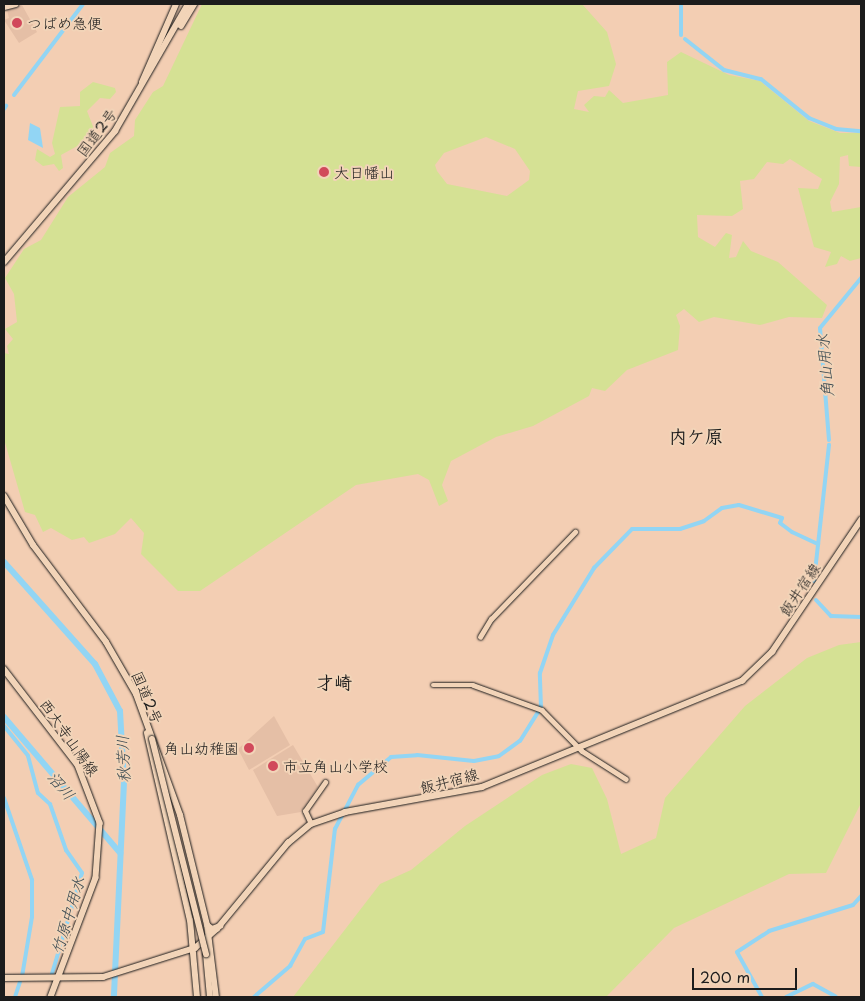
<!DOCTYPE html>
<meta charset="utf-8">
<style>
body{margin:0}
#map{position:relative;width:865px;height:1001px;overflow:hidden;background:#f3ceb3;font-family:"Playpen Sans","Klee One",sans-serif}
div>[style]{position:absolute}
.built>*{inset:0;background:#e5bfa6}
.green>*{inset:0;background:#d5e194}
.water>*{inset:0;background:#92d5f4}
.canal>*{height:4px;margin:-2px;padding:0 2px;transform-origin:2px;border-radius:2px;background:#92d5f4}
.river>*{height:6px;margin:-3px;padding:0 3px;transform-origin:3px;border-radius:3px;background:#92d5f4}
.roads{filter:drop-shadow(0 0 1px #1c1c1c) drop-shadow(0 0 1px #1c1c1c)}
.minor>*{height:4.5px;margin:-2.25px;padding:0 2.25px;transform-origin:2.25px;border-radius:2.25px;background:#f2d4b8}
.major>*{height:5.5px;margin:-2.75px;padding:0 2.75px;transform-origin:2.75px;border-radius:2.75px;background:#f2d4b8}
.highway>*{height:6px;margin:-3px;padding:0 3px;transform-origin:3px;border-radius:3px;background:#f2d4b8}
.bridges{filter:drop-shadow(0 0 1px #1c1c1c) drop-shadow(0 0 1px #1c1c1c)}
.highway-bridge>*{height:6px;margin:-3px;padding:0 3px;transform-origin:3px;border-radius:3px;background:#f2d4b8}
.dots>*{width:14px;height:14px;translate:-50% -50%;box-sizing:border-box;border:2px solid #f2d4b8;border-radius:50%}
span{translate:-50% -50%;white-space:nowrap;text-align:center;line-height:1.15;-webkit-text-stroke:4px #f2d4b8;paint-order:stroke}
.poi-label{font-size:15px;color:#1c1c1c}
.left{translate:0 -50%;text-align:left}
.right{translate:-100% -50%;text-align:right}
.street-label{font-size:15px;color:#1c1c1c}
.water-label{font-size:16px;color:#3a4a52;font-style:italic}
.quarter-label{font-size:18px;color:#1c1c1c;font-weight:700}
.frame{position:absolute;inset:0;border:5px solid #1c1c1c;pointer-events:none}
.scale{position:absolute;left:692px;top:968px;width:105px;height:22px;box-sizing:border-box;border:2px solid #1c1c1c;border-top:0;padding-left:6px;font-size:15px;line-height:18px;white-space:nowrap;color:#1c1c1c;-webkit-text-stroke:4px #f2d4b8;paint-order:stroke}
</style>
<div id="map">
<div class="built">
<div style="clip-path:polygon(22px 5px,37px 32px,19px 43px,4px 20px,9px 18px,7px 10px)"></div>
<div style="clip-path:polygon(274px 716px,290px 745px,249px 770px,238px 749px)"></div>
<div style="clip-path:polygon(293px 745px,318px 787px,301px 812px,277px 816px,253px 770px)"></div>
</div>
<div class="green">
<div style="clip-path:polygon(evenodd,202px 4px,582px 4px,607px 32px,616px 64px,609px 86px,578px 91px,574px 109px,589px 112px,584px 105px,594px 96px,605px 97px,609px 90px,623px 103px,668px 95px,667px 62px,681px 52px,729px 75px,760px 81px,809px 121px,840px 133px,861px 133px,861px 167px,849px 166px,848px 155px,840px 157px,839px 184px,830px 202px,832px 212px,861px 207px,861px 258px,850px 261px,841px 256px,837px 264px,825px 267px,831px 252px,814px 247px,798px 188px,818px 189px,822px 179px,790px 159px,783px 164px,767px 162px,754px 179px,740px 181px,743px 209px,732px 216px,697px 215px,698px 237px,715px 247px,726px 233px,732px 235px,729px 258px,736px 257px,743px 241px,751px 251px,778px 262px,827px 305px,822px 318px,789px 317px,760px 325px,714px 317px,699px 322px,684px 309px,676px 315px,680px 326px,678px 350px,627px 370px,605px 391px,592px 388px,589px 396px,533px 426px,496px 437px,451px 461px,442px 485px,448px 501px,439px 506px,429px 480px,418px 474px,356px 485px,200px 591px,178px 591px,141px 554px,144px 533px,131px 518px,115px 534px,89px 543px,84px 537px,72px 540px,51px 528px,43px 532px,35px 515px,25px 512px,4px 439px,4px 353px,9px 354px,7px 346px,13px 339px,5px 329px,17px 322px,14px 294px,5px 278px,24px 249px,41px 240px,68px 197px,105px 167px,110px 153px,134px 136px,135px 120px,153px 92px,163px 86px,202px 4px,486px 137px,515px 149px,530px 171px,529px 180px,507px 196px,447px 184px,437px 171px,435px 165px,444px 153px,486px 137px)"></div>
<div style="clip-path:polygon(93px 82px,115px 88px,116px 92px,110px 99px,100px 98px,87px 111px,94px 129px,81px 144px,61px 155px,63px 168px,59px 171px,54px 164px,43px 166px,35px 160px,37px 149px,50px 157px,55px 154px,52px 143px,60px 107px,80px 106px,80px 92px)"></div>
<div style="clip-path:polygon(861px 642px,861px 803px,826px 873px,789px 874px,674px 928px,606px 997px,293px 997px,380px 884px,411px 870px,465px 826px,542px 775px,571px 764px,592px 768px,607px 799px,621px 854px,656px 838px,665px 798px,745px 706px,807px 658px,839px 645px)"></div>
</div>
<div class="water">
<div style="clip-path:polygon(30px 123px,40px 128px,43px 148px,28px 140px)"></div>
</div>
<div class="canal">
<div style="left:681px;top:4px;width:31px;rotate:90deg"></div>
<div style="left:685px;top:39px;width:50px;rotate:38.5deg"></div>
<div style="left:724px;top:70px;width:38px;rotate:14deg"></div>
<div style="left:761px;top:79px;width:62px;rotate:39.1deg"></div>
<div style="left:809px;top:118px;width:29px;rotate:22deg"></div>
<div style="left:836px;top:129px;width:25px;rotate:5deg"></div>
<div style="left:14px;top:95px;width:114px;rotate:-52.8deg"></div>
<div style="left:4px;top:109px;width:4px;rotate:-56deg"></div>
<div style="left:829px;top:440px;width:112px;rotate:-94.6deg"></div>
<div style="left:820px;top:328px;width:65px;rotate:-50.6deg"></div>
<div style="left:814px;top:581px;width:137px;rotate:-83.7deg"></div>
<div style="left:816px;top:600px;width:22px;rotate:47deg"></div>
<div style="left:831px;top:616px;width:30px;rotate:2deg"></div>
<div style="left:4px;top:726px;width:38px;rotate:51deg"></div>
<div style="left:28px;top:756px;width:38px;rotate:75deg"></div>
<div style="left:38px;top:793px;width:16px;rotate:43deg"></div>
<div style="left:50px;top:804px;width:49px;rotate:70.8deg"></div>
<div style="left:66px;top:850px;width:28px;rotate:55deg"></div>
<div style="left:82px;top:873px;width:109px;rotate:106.6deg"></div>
<div style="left:4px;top:798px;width:87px;rotate:71.1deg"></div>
<div style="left:32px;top:880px;width:37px;rotate:90deg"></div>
<div style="left:32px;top:917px;width:61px;rotate:99.5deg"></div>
<div style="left:15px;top:997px;width:16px;rotate:-72deg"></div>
<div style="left:254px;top:997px;width:48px;rotate:-40.7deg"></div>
<div style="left:290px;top:966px;width:31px;rotate:-61deg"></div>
<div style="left:305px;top:939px;width:19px;rotate:-21deg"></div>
<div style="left:323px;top:932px;width:104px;rotate:-83.4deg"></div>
<div style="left:335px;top:829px;width:50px;rotate:-62.4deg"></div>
<div style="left:358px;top:785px;width:43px;rotate:-40.3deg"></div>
<div style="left:391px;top:757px;width:26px;rotate:-4deg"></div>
<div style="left:417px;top:755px;width:57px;rotate:6deg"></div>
<div style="left:474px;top:761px;width:25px;rotate:-11deg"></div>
<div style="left:499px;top:756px;width:26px;rotate:-36deg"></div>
<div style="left:520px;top:741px;width:39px;rotate:-58deg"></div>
<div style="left:541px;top:708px;width:35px;rotate:-92deg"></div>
<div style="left:540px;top:673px;width:40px;rotate:-71.1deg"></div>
<div style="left:553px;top:635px;width:79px;rotate:-58.5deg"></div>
<div style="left:594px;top:568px;width:54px;rotate:-45.7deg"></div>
<div style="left:632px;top:529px;width:48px"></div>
<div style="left:680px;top:529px;width:25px;rotate:-18deg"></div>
<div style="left:704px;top:521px;width:22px;rotate:-36deg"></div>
<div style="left:722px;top:508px;width:17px;rotate:-10deg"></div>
<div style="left:739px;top:505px;width:45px;rotate:16.8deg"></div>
<div style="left:782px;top:518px;width:5px;rotate:112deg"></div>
<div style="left:780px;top:523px;width:15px;rotate:37deg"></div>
<div style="left:792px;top:532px;width:29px;rotate:25deg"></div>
<div style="left:762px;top:997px;width:51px;rotate:-119.1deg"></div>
<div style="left:737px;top:952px;width:38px;rotate:-33deg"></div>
<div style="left:769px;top:931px;width:88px;rotate:-17.2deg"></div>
<div style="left:853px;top:905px;width:12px;rotate:-48deg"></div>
<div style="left:786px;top:997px;width:30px;rotate:-26deg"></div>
<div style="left:813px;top:984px;width:26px;rotate:29deg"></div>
</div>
<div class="river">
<div style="left:4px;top:562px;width:137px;rotate:48.3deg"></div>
<div style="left:95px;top:664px;width:53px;rotate:62deg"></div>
<div style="left:120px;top:711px;width:71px;rotate:86.8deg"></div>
<div style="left:124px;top:782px;width:215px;rotate:92.7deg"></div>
<div style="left:4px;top:717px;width:179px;rotate:49.5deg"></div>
</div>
<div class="roads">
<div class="minor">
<div style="left:480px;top:637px;width:21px;rotate:-59deg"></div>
<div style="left:491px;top:619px;width:121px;rotate:-46deg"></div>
<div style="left:433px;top:685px;width:40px"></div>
<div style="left:473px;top:685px;width:73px;rotate:19.9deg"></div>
<div style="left:542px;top:710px;width:57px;rotate:45.7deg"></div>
<div style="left:582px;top:751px;width:52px;rotate:32.5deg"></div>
<div style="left:311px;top:824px;width:14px;rotate:-115deg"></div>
<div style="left:305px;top:811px;width:35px;rotate:-55deg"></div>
</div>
<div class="major">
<div style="left:4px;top:669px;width:121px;rotate:52.4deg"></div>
<div style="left:78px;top:765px;width:62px;rotate:69.2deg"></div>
<div style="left:100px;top:823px;width:55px;rotate:94.2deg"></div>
<div style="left:96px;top:878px;width:127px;rotate:110.7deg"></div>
<div style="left:4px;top:978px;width:99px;rotate:-0.6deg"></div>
<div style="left:103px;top:977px;width:96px;rotate:-17.5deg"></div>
<div style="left:195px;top:948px;width:29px;rotate:-41deg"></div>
<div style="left:217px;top:929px;width:112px;rotate:-50.5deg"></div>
<div style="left:288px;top:843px;width:30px;rotate:-40deg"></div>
<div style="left:311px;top:824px;width:36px;rotate:-19deg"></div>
<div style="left:345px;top:812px;width:139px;rotate:-10.3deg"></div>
<div style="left:482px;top:787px;width:281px;rotate:-22.2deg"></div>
<div style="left:742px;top:681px;width:42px;rotate:-44deg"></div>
<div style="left:772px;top:652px;width:159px;rotate:-56deg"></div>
</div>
<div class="highway">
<div style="left:4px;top:7px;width:12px;rotate:-14deg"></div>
<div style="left:181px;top:26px;width:26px;rotate:-59deg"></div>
<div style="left:142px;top:82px;width:85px;rotate:-66.4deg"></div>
<div style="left:4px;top:262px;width:172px;rotate:-49.7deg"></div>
<div style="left:115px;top:131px;width:146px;rotate:-60.1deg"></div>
<div style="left:4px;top:496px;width:57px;rotate:59.4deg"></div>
<div style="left:33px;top:545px;width:121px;rotate:53deg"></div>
<div style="left:106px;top:642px;width:60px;rotate:60deg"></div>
<div style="left:136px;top:694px;width:129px;rotate:70deg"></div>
<div style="left:180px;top:815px;width:113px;rotate:76.2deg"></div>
<div style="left:207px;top:925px;width:73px;rotate:82.9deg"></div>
<div style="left:147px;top:733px;width:192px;rotate:77.1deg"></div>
<div style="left:190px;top:920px;width:77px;rotate:84.8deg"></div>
<div style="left:207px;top:925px;width:6px;rotate:39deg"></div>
<div style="left:212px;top:929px;width:9px;rotate:-21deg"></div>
<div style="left:206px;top:954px;width:43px;rotate:84.7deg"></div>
</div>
</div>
<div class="bridges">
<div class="highway-bridge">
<div style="left:152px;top:739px;width:222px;rotate:75.9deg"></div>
</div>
</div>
<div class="dots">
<div style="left:17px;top:23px;background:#d1495b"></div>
<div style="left:324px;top:172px;background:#d1495b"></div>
<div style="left:249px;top:748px;background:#d1495b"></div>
<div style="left:273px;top:766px;background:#d1495b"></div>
</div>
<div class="poi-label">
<span class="left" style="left:27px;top:23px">つばめ急便</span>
<span class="left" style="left:334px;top:172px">大日幡山</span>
<span class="right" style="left:239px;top:748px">角山幼稚園</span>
<span class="left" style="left:283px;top:766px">市立角山小学校</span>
</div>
<div class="street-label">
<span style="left:96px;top:132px;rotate:-53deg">国道2号</span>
<span style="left:799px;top:589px;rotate:-56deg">飯井宿線</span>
<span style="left:148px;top:697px;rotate:67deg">国道2号</span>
<span style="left:70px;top:737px;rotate:55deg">西大寺山陽線</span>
<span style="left:449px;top:780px;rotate:-14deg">飯井宿線</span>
</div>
<div class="water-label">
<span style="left:824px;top:366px;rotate:-95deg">角山用水</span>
<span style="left:122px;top:759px;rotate:-92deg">秋芳川</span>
<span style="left:62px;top:785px;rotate:49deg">沼川</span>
<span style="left:67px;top:915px;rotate:-73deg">竹原中用水</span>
</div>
<div class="quarter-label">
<span style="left:696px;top:436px">内ケ原</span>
<span style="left:334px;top:682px">才崎</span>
</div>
<div class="frame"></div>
<div class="scale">200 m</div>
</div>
